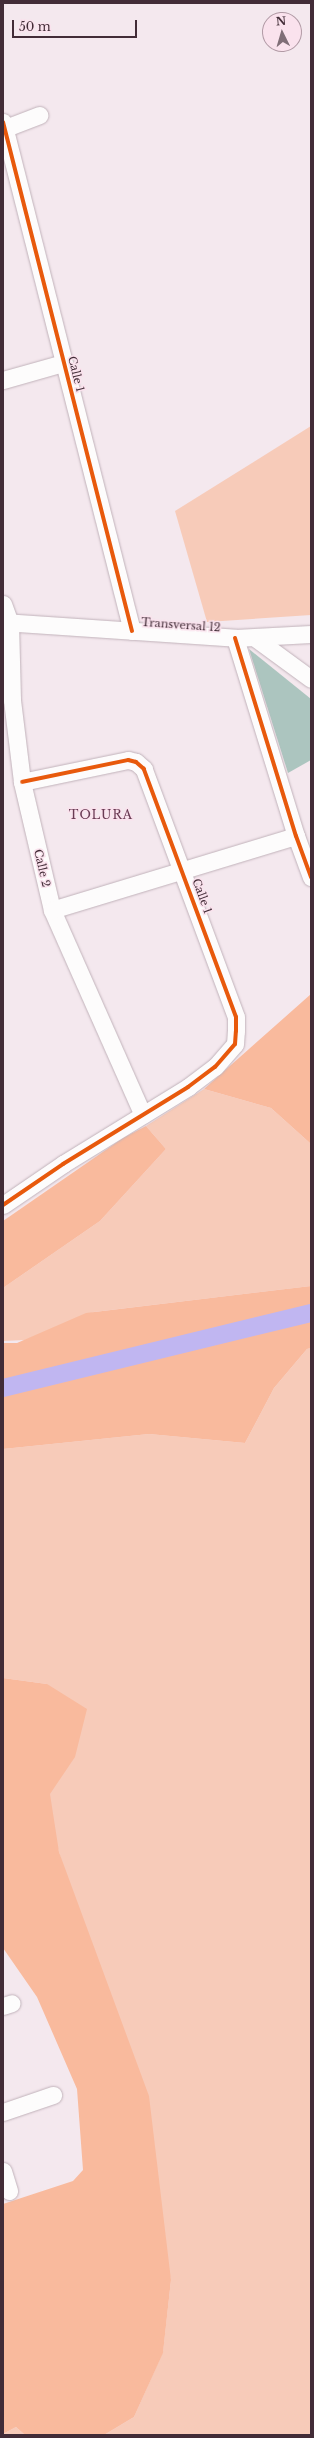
<!DOCTYPE html>
<style>
body{margin:0}
#map{position:relative;width:314px;height:2438px;overflow:hidden;background:#f4e8ee;font-family:"Libre Baskerville",serif}
div>[style]{position:absolute}
.green>*{inset:0;background:#f7cbb9}
.forest>*{inset:0;background:#f9ba9d}
.canal>*{height:18px;margin:-9px;padding:0 9px;transform-origin:9px;border-radius:9px;background:#c0b6f1}
.building>*{inset:0;background:#acc5bf}
.roads{filter:drop-shadow(0 0 1px #c1b2ba) drop-shadow(0 0 1px #c1b2ba)}
.minor>*{height:17px;margin:-8.5px;padding:0 8.5px;transform-origin:8.5px;border-radius:8.5px;background:#fdfcfc}
.cycleway>*{height:4px;margin:-2px;padding:0 2px;transform-origin:2px;border-radius:2px;background:#e8590c}
span{translate:-50% -50%;white-space:nowrap;text-align:center;line-height:1.15;-webkit-text-stroke:3px #fae2ed;paint-order:stroke}
.street-label{font-size:11px;color:#422c37}
.neighbourhood-label{font-size:12px;color:#693a53;letter-spacing:1px}
.frame{position:absolute;inset:0;border:4px solid #422c37;pointer-events:none}
.north{position:absolute;left:262px;top:12px;width:40px;height:40px;box-sizing:border-box;background:#fae2ed;border:1px solid #b099a4;border-radius:50%;rotate:355deg;font-size:11px;font-weight:700;line-height:16px;text-align:center;color:#422c37}
.north::after{content:'';display:block;margin:auto;width:14px;height:18px;background:#806e77;clip-path:polygon(50% 0,100% 100%,50% 72%,0 100%)}
.scale{position:absolute;left:12px;top:20px;width:125px;height:18px;box-sizing:border-box;border:2px solid #422c37;border-top:0;padding-left:5px;font-size:12px;line-height:14px;white-space:nowrap;color:#422c37;-webkit-text-stroke:3px #fae2ed;paint-order:stroke}
</style>
<div id="map">
<div class="green">
<div style="clip-path:polygon(311px 426px,311px 615px,207px 622px,175px 511px)"></div>
<div style="clip-path:polygon(204px 1089px,271px 1108px,311px 1144px,311px 1286px,94px 1312px,25px 1340px,3px 1341px,3px 1288px,100px 1221px,166px 1149px,146px 1126px)"></div>
<div style="clip-path:polygon(311px 1348px,311px 2435px,104px 2435px,134px 2417px,163px 2352px,171px 2280px,59px 1852px,37px 1779px,47px 1684px,3px 1678px,3px 1449px,149px 1434px,245px 1443px,274px 1388px,307px 1349px)"></div>
<div style="clip-path:polygon(16px 2427px,25px 2435px,3px 2435px,3px 2434px)"></div>
</div>
<div class="forest">
<div style="clip-path:polygon(311px 994px,311px 1144px,271px 1108px,204px 1089px)"></div>
<div style="clip-path:polygon(146px 1126px,166px 1149px,100px 1221px,3px 1288px,3px 1221px,123px 1138px)"></div>
<div style="clip-path:polygon(311px 1286px,311px 1348px,307px 1349px,274px 1388px,245px 1443px,149px 1434px,3px 1449px,3px 1343px,17px 1343px,86px 1313px)"></div>
<div style="clip-path:polygon(3px 1678px,47px 1684px,87px 1709px,75px 1757px,50px 1794px,59px 1852px,149px 2096px,171px 2280px,163px 2353px,134px 2417px,104px 2435px,25px 2435px,16px 2427px,3px 2434px,3px 2204px,73px 2181px,83px 2170px,77px 2089px,37px 1997px,3px 1948px)"></div>
</div>
<div class="canal">
<div style="left:3px;top:1388px;width:317px;rotate:-13.7deg"></div>
</div>
<div class="building">
<div style="clip-path:polygon(249px 649px,311px 699px,311px 760px,288px 773px)"></div>
</div>
<div class="roads">
<div class="minor">
<div style="left:3px;top:122px;width:525px;rotate:75.78deg"></div>
<div style="left:3px;top:129px;width:39px;rotate:-21deg"></div>
<div style="left:3px;top:380px;width:62px;rotate:-15.8deg"></div>
<div style="left:3px;top:604px;width:20px;rotate:70deg"></div>
<div style="left:10px;top:623px;width:77px;rotate:88.5deg"></div>
<div style="left:12px;top:700px;width:83px;rotate:83deg"></div>
<div style="left:22px;top:782px;width:131px;rotate:76.8deg"></div>
<div style="left:52px;top:910px;width:224px;rotate:66.1deg"></div>
<div style="left:3px;top:622px;width:233px;rotate:3.9deg"></div>
<div style="left:235px;top:638px;width:76px;rotate:-3deg"></div>
<div style="left:235px;top:638px;width:207px;rotate:72.9deg"></div>
<div style="left:296px;top:836px;width:44px;rotate:69.9deg"></div>
<div style="left:255px;top:638px;width:69px;rotate:36.2deg"></div>
<div style="left:52px;top:910px;width:255px;rotate:-16.9deg"></div>
<div style="left:3px;top:1205px;width:73px;rotate:-34.3deg"></div>
<div style="left:63px;top:1164px;width:147px;rotate:-31.6deg"></div>
<div style="left:188px;top:1087px;width:34px;rotate:-37deg"></div>
<div style="left:215px;top:1067px;width:30px;rotate:-49deg"></div>
<div style="left:235px;top:1044px;width:13px;rotate:-86deg"></div>
<div style="left:236px;top:1031px;width:14px;rotate:-90deg"></div>
<div style="left:236px;top:1017px;width:265px;rotate:-110.4deg"></div>
<div style="left:144px;top:769px;width:11px;rotate:-139deg"></div>
<div style="left:136px;top:762px;width:8px;rotate:-166deg"></div>
<div style="left:128px;top:760px;width:108px;rotate:168.3deg"></div>
<div style="left:3px;top:2006px;width:9px;rotate:-18deg"></div>
<div style="left:3px;top:2112px;width:53px;rotate:-18.8deg"></div>
<div style="left:3px;top:2171px;width:21px;rotate:73deg"></div>
</div>
</div>
<div class="cycleway">
<div style="left:3px;top:122px;width:525px;rotate:75.78deg"></div>
<div style="left:235px;top:638px;width:207px;rotate:72.9deg"></div>
<div style="left:296px;top:836px;width:44px;rotate:69.9deg"></div>
<div style="left:3px;top:1205px;width:73px;rotate:-34.3deg"></div>
<div style="left:63px;top:1164px;width:147px;rotate:-31.6deg"></div>
<div style="left:188px;top:1087px;width:34px;rotate:-37deg"></div>
<div style="left:215px;top:1067px;width:30px;rotate:-49deg"></div>
<div style="left:235px;top:1044px;width:13px;rotate:-86deg"></div>
<div style="left:236px;top:1031px;width:14px;rotate:-90deg"></div>
<div style="left:236px;top:1017px;width:265px;rotate:-110.4deg"></div>
<div style="left:144px;top:769px;width:11px;rotate:-139deg"></div>
<div style="left:136px;top:762px;width:8px;rotate:-166deg"></div>
<div style="left:128px;top:760px;width:108px;rotate:168.3deg"></div>
</div>
<div class="street-label">
<span style="left:76px;top:374px;rotate:76deg">Calle 1</span>
<span style="left:181px;top:625px;rotate:4deg">Transversal 12</span>
<span style="left:42px;top:868px;rotate:77deg">Calle 2</span>
<span style="left:202px;top:896px;rotate:70deg">Calle 1</span>
</div>
<div class="neighbourhood-label">
<span style="left:101px;top:815px">TOLURA</span>
</div>
<div class="frame"></div>
<div class="north">N</div>
<div class="scale">50 m</div>
</div>
